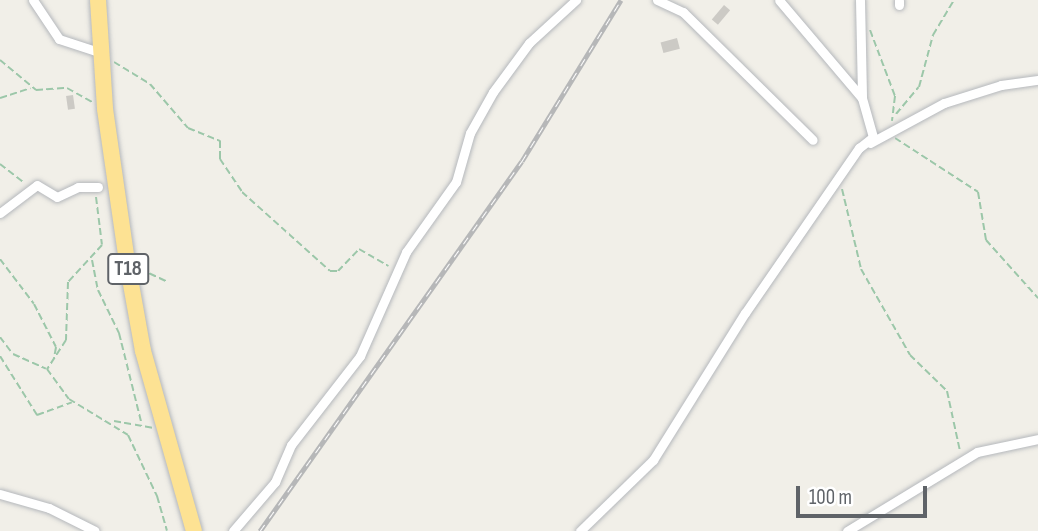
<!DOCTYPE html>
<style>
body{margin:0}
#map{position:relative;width:1038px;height:531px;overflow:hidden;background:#f1efe8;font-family:"Sofia Sans Condensed",sans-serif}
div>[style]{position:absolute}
.building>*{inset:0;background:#cccac5;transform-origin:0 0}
.path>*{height:2px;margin-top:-1px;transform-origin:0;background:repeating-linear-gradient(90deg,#9cc7a9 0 7px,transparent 0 10.5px)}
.roads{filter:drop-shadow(0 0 2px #b5b8bc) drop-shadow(0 0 2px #b5b8bc)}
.street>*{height:9px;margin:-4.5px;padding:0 4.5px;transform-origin:4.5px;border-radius:4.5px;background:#fff}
.highway>*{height:16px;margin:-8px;padding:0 8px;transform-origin:8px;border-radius:8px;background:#fde293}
.rail>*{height:5px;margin-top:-2.5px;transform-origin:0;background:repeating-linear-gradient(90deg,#fff 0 8px,#b6b7b8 0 16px);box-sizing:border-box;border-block:2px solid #b6b7b8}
span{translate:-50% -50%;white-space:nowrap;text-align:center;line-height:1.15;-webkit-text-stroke:6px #fff;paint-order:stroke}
.shield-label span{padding:2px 5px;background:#fff;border:2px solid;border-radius:5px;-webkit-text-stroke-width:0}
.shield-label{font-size:21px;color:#5f6368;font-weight:700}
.scale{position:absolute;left:796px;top:486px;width:131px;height:32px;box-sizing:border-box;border:4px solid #5f6368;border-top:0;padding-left:9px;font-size:21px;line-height:24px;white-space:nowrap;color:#5f6368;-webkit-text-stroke:5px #fff;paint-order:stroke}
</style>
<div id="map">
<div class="building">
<div style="left:724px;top:5px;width:8px;height:19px;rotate:40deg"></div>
<div style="left:677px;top:38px;width:11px;height:17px;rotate:75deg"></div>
<div style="left:73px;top:95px;width:14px;height:7px;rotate:82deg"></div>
</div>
<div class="path">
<div style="left:870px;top:30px;width:71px;rotate:69.3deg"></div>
<div style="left:895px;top:96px;width:25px;rotate:97deg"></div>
<div style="left:0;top:60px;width:47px;rotate:39.8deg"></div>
<div style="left:36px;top:90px;width:31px;rotate:-4deg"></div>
<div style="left:67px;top:88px;width:29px;rotate:29deg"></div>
<div style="left:114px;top:62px;width:42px;rotate:31.4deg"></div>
<div style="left:150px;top:84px;width:58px;rotate:49.2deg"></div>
<div style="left:188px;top:128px;width:35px;rotate:22deg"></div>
<div style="left:220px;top:141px;width:18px;rotate:90deg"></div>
<div style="left:220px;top:159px;width:40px;rotate:56deg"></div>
<div style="left:242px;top:192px;width:118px;rotate:41.9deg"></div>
<div style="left:330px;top:271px;width:8px"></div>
<div style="left:338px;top:271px;width:30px;rotate:-46deg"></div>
<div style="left:359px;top:249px;width:34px;rotate:30deg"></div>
<div style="left:0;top:98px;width:32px;rotate:-18deg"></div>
<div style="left:896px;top:114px;width:35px;rotate:-50deg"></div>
<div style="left:919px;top:87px;width:54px;rotate:-74.9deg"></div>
<div style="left:933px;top:35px;width:41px;rotate:-59deg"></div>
<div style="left:895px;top:138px;width:99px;rotate:33deg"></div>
<div style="left:978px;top:192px;width:49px;rotate:80.5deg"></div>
<div style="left:986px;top:240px;width:78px;rotate:48.1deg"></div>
<div style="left:0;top:164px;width:31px;rotate:38deg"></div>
<div style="left:842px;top:189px;width:82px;rotate:76.6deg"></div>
<div style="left:861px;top:269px;width:99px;rotate:60.3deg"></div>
<div style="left:910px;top:355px;width:52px;rotate:44.2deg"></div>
<div style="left:947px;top:391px;width:61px;rotate:77.8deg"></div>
<div style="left:96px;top:197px;width:48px;rotate:82.9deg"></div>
<div style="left:102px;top:245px;width:50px;rotate:132.6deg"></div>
<div style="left:68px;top:282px;width:58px;rotate:92deg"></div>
<div style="left:66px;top:340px;width:35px;rotate:123deg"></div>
<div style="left:47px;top:369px;width:37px;rotate:54deg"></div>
<div style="left:69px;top:399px;width:69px;rotate:31.4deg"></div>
<div style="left:128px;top:435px;width:68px;rotate:64.6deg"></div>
<div style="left:157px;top:496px;width:36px;rotate:74deg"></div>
<div style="left:0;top:259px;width:56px;rotate:52.9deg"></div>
<div style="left:34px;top:304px;width:48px;rotate:62.9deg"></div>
<div style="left:56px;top:347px;width:11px;rotate:100deg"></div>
<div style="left:92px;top:260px;width:31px;rotate:79deg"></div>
<div style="left:98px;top:290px;width:48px;rotate:64deg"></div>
<div style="left:119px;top:333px;width:95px;rotate:76deg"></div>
<div style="left:140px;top:269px;width:29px;rotate:25deg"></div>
<div style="left:0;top:337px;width:21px;rotate:53deg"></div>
<div style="left:13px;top:354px;width:36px;rotate:24deg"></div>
<div style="left:0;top:356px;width:70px;rotate:57.9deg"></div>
<div style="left:37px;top:415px;width:37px;rotate:-20deg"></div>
<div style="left:114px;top:421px;width:39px;rotate:10deg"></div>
</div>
<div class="roads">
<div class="street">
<div style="left:33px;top:0;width:47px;rotate:56.3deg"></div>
<div style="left:59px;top:39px;width:45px;rotate:18deg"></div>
<div style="left:657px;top:0;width:29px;rotate:25deg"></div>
<div style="left:683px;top:12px;width:182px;rotate:44.6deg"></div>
<div style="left:860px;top:0;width:98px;rotate:88.8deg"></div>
<div style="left:899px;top:5px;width:5px;rotate:-90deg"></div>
<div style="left:870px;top:143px;width:84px;rotate:-28.4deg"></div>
<div style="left:944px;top:103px;width:60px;rotate:-17.5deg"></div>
<div style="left:1001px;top:85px;width:37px;rotate:-8deg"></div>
<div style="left:0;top:213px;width:46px;rotate:-37.1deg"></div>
<div style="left:37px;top:185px;width:23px;rotate:31deg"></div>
<div style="left:57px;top:197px;width:23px;rotate:-25deg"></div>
<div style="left:78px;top:187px;width:20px"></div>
<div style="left:0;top:494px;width:51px;rotate:15.9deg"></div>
<div style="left:49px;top:508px;width:51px;rotate:26.6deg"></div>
<div style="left:233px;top:531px;width:65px;rotate:-49.4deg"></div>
<div style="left:275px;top:482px;width:40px;rotate:-66.6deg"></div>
<div style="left:291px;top:445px;width:113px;rotate:-52.2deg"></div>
<div style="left:360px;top:356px;width:114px;rotate:-66.1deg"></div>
<div style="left:406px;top:252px;width:86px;rotate:-54.5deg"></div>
<div style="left:456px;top:182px;width:51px;rotate:-74.1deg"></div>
<div style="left:470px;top:133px;width:47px;rotate:-60.7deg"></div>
<div style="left:493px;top:92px;width:61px;rotate:-53.7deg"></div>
<div style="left:529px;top:43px;width:64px;rotate:-42.5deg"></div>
<div style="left:580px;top:531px;width:102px;rotate:-44.2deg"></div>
<div style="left:653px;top:460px;width:173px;rotate:-58deg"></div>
<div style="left:745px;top:313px;width:201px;rotate:-55.4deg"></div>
<div style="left:859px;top:148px;width:18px;rotate:-38deg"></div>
<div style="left:873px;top:137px;width:41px;rotate:-105.8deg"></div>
<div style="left:862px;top:98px;width:128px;rotate:-130.3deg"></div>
<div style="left:847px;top:531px;width:152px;rotate:-31.3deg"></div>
<div style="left:977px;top:452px;width:62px;rotate:-12deg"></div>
</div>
<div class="highway">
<div style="left:98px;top:0;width:109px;rotate:86.3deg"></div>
<div style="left:105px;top:109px;width:155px;rotate:81.8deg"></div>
<div style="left:127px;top:262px;width:90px;rotate:79.8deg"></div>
<div style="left:143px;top:351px;width:187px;rotate:74.2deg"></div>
</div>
</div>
<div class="rail">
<div style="left:260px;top:531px;width:453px;rotate:-54.7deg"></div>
<div style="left:522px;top:161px;width:189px;rotate:-58.4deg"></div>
</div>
<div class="shield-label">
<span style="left:128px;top:269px">T18</span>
</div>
<div class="scale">100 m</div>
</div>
